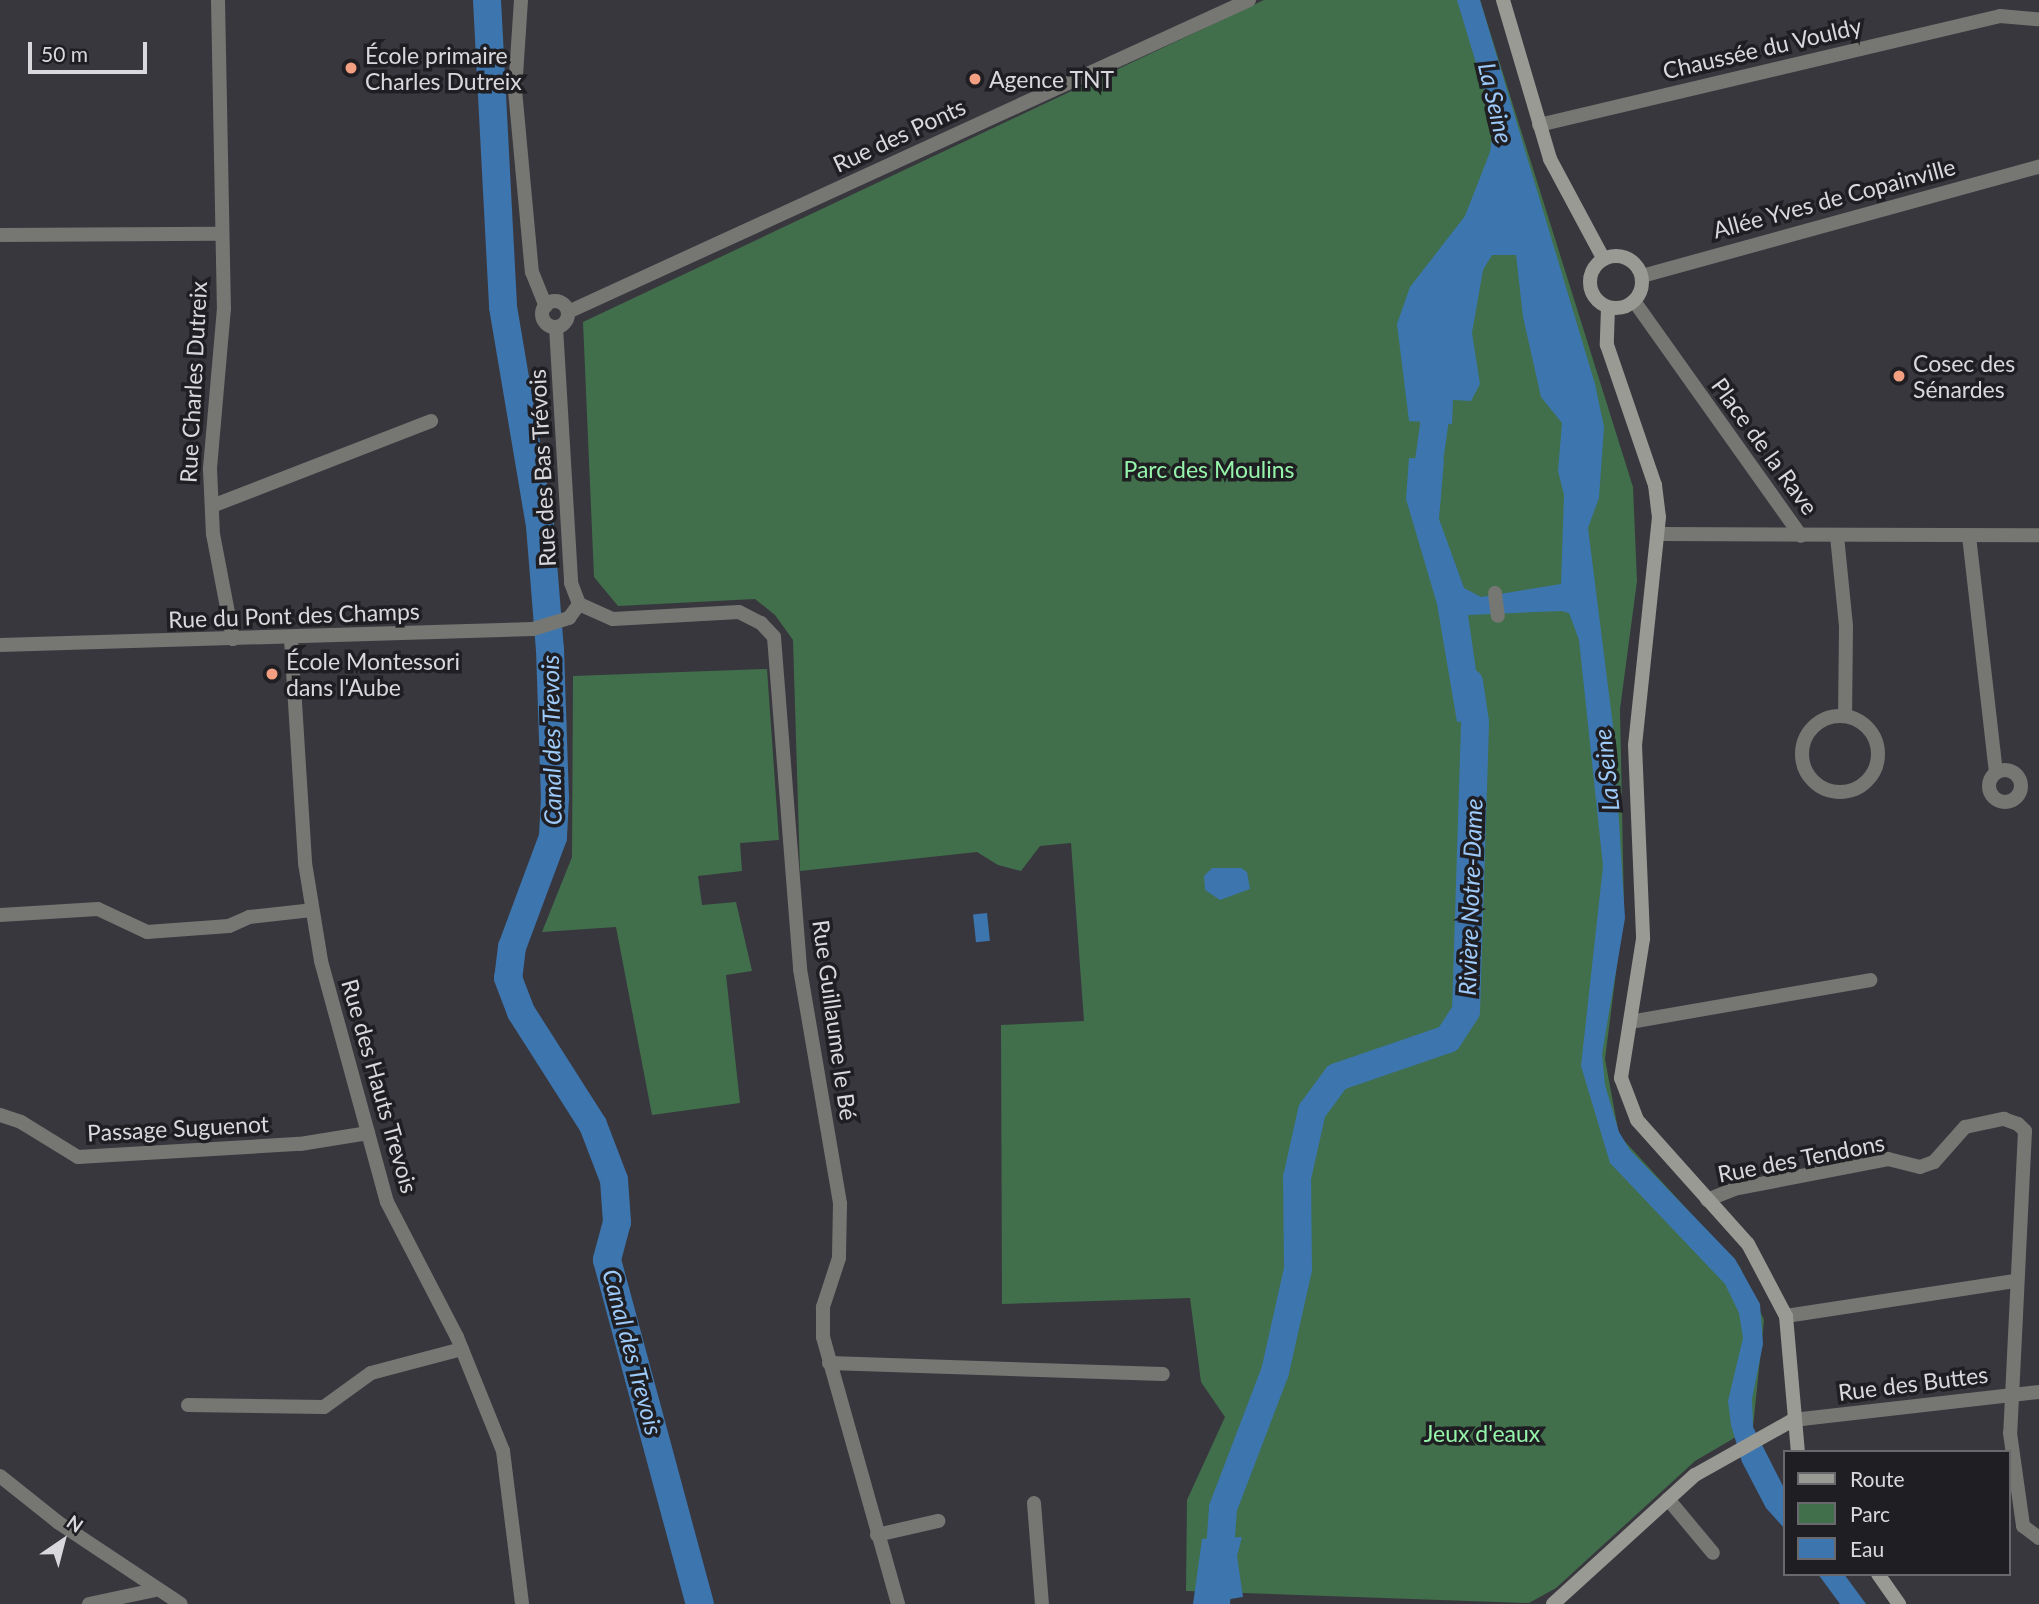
<!DOCTYPE html>
<meta charset="utf-8">
<style>
body{margin:0}
#map{position:relative;width:2039px;height:1604px;overflow:hidden;background:#38373e;font-family:Lato,sans-serif}
div>[style]{position:absolute}
.green>*{inset:0;background:#416f4b}
.water>*{inset:0;background:#3d75ae;transform-origin:0 0}
.river>*{height:28px;margin:-14px;padding:0 14px;transform-origin:14px;border-radius:14px;background:#3d75ae}
.street>*{height:14px;margin:-7px;padding:0 7px;transform-origin:7px;border-radius:7px;background:#767773}
.street>.ring{margin:-7px;padding:0;box-sizing:content-box;background:none;border:14px solid #767773;border-radius:50%}
.secondary>*{height:14px;margin:-7px;padding:0 7px;transform-origin:7px;border-radius:7px;background:#999a94}
.secondary>.ring{margin:-7px;padding:0;box-sizing:content-box;background:none;border:14px solid #999a94;border-radius:50%}
.dots>*{width:19px;height:19px;translate:-50% -50%;box-sizing:border-box;border:4px solid #1f1e22;border-radius:50%}
span{translate:-50% -50%;white-space:nowrap;text-align:center;line-height:1.15;-webkit-text-stroke:7px #1f1e22;paint-order:stroke}
.street-label{font-size:23px;color:#d9d8dd}
.poi-label{font-size:23px;color:#d9d8dd}
.left{translate:0 -50%;text-align:left}
.park-label{font-size:23px;color:#95f4aa}
.water-label{font-size:24px;color:#9dcaf9;font-style:italic}
.legend{position:absolute;left:1783px;top:1450px;width:228px;height:126px;box-sizing:border-box;background:#1f1e22;border:2px solid #69686d;margin:0;padding:9px 12px;list-style:none;font-size:21px;color:#d9d8dd}
.legend li{display:flex;align-items:center;gap:14px;height:35px}
.legend b{width:35px;border:2px solid #69686d}
.north{position:absolute;left:28px;top:1506px;width:70px;height:70px;-webkit-text-stroke:5px #1f1e22;paint-order:stroke;rotate:35deg;font-size:19px;font-weight:700;line-height:28px;text-align:center;color:#d9d8dd}
.north::after{content:'';display:block;margin:auto;width:24px;height:32px;background:#d9d8dd;clip-path:polygon(50% 0,100% 100%,50% 72%,0 100%)}
.scale{position:absolute;left:28px;top:42px;width:119px;height:32px;box-sizing:border-box;border:4px solid #d9d8dd;border-top:0;padding-left:9px;font-size:21px;line-height:24px;white-space:nowrap;color:#d9d8dd;-webkit-text-stroke:5px #1f1e22;paint-order:stroke}
</style>
<div id="map">
<div class="green">
<div style="clip-path:polygon(1264px 0,1480px 0,1633px 487px,1637px 581px,1620px 709px,1624px 909px,1605px 1059px,1619px 1135px,1740px 1267px,1764px 1320px,1753px 1427px,1695px 1461px,1556px 1588px,1529px 1603px,1186px 1591px,1187px 1500px,1225px 1417px,1201px 1382px,1190px 1298px,1002px 1304px,1001px 1025px,1084px 1021px,1071px 843px,1040px 846px,1021px 871px,998px 865px,977px 852px,800px 871px,793px 640px,775px 615px,755px 599px,618px 606px,594px 577px,583px 322px)"></div>
<div style="clip-path:polygon(767px 669px,779px 840px,740px 843px,742px 871px,698px 876px,702px 905px,736px 902px,752px 971px,726px 975px,740px 1103px,652px 1115px,616px 927px,542px 932px,572px 857px,573px 676px)"></div>
</div>
<div class="water">
<div style="clip-path:polygon(1457px 0,1480px 0,1595px 384px,1604px 427px,1599px 498px,1588px 528px,1613px 726px,1625px 918px,1602px 1054px,1605px 1085px,1619px 1132px,1630px 1150px,1735px 1259px,1760px 1304px,1763px 1344px,1752px 1399px,1753px 1427px,1785px 1490px,1785px 1529px,1766px 1508px,1742px 1462px,1731px 1425px,1728px 1401px,1743px 1338px,1739px 1313px,1725px 1284px,1610px 1163px,1581px 1066px,1603px 866px,1579px 640px,1569px 613px,1562px 611px,1468px 615px,1483px 718px,1457px 722px,1437px 604px,1406px 499px,1409px 458px,1444px 460px,1439px 519px,1464px 588px,1481px 597px,1561px 584px,1564px 495px,1558px 471px,1562px 423px,1541px 397px,1523px 317px,1516px 255px,1492px 255px,1483px 270px,1472px 333px,1480px 384px,1471px 401px,1453px 400px,1452px 424px,1409px 421px,1397px 324px,1410px 287px,1465px 216px,1490px 152px,1494px 123px)"></div>
<div style="clip-path:polygon(1212px 868px,1241px 868px,1247px 872px,1250px 889px,1220px 900px,1205px 890px,1204px 876px)"></div>
<div style="left:987px;top:913px;width:28px;height:14px;rotate:84deg"></div>
<div style="clip-path:polygon(1242px 1537px,1237px 1556px,1243px 1597px,1230px 1599px,1229px 1604px,1193px 1604px,1202px 1539px)"></div>
<div style="clip-path:polygon(1818px 1574px,1844px 1574px,1866px 1604px,1840px 1604px)"></div>
</div>
<div class="river">
<div style="left:487px;top:0;width:307px;rotate:87deg"></div>
<div style="left:503px;top:307px;width:222px;rotate:80.4deg"></div>
<div style="left:540px;top:526px;width:123px;rotate:85.4deg"></div>
<div style="left:550px;top:649px;width:148px;rotate:88.1deg"></div>
<div style="left:555px;top:797px;width:40px;rotate:92.9deg"></div>
<div style="left:553px;top:837px;width:117px;rotate:110.4deg"></div>
<div style="left:512px;top:947px;width:31px;rotate:97deg"></div>
<div style="left:508px;top:978px;width:36px;rotate:69deg"></div>
<div style="left:521px;top:1012px;width:134px;rotate:57.5deg"></div>
<div style="left:593px;top:1125px;width:59px;rotate:69.1deg"></div>
<div style="left:614px;top:1180px;width:42px;rotate:85.9deg"></div>
<div style="left:617px;top:1222px;width:39px;rotate:105deg"></div>
<div style="left:607px;top:1260px;width:356px;rotate:74.9deg"></div>
<div style="left:1424px;top:496px;width:113px;rotate:-81.9deg"></div>
<div style="left:1216px;top:1604px;width:96px;rotate:-85.8deg"></div>
<div style="left:1223px;top:1508px;width:146px;rotate:-69.1deg"></div>
<div style="left:1275px;top:1372px;width:106px;rotate:-77.4deg"></div>
<div style="left:1298px;top:1269px;width:91px;rotate:-90.6deg"></div>
<div style="left:1297px;top:1178px;width:69px;rotate:-77.4deg"></div>
<div style="left:1312px;top:1111px;width:42px;rotate:-53.7deg"></div>
<div style="left:1337px;top:1077px;width:117px;rotate:-18.9deg"></div>
<div style="left:1448px;top:1039px;width:33px;rotate:-57deg"></div>
<div style="left:1466px;top:1011px;width:289px;rotate:-88.2deg"></div>
<div style="left:1475px;top:722px;width:40px;rotate:-98.5deg"></div>
</div>
<div class="street">
<div style="left:218px;top:0;width:308px;rotate:88.9deg"></div>
<div style="left:224px;top:308px;width:162px;rotate:95deg"></div>
<div style="left:210px;top:469px;width:65px;rotate:87.4deg"></div>
<div style="left:213px;top:534px;width:107px;rotate:79.2deg"></div>
<div style="left:521px;top:0;width:90px;rotate:93.8deg"></div>
<div style="left:515px;top:90px;width:183px;rotate:84.7deg"></div>
<div style="left:532px;top:272px;width:37px;rotate:68deg"></div>
<div style="left:1539px;top:125px;width:474px;rotate:-13.3deg"></div>
<div style="left:2000px;top:16px;width:37px;rotate:5deg"></div>
<div style="left:0;top:235px;width:219px;rotate:-0.3deg"></div>
<div style="left:1642px;top:276px;width:412px;rotate:-15.4deg"></div>
<div style="left:1634px;top:301px;width:288px;rotate:54.6deg"></div>
<div class="ring" style="left:542px;top:301px;width:12px;height:12px"></div>
<div style="left:568px;top:312px;width:749px;rotate:-24.61deg"></div>
<div style="left:556px;top:327px;width:256px;rotate:86.6deg"></div>
<div style="left:571px;top:583px;width:22px;rotate:69deg"></div>
<div style="left:212px;top:506px;width:235px;rotate:-21.2deg"></div>
<div style="left:1659px;top:534px;width:380px;rotate:0.2deg"></div>
<div style="left:1837px;top:536px;width:90px;rotate:84.3deg"></div>
<div style="left:1846px;top:626px;width:90px;rotate:90.6deg"></div>
<div style="left:1969px;top:536px;width:238px;rotate:83.5deg"></div>
<div style="left:1495px;top:593px;width:23px;rotate:83deg"></div>
<div style="left:579px;top:604px;width:37px;rotate:24deg"></div>
<div style="left:613px;top:619px;width:126px;rotate:-3.2deg"></div>
<div style="left:739px;top:612px;width:25px;rotate:27deg"></div>
<div style="left:761px;top:623px;width:19px;rotate:47deg"></div>
<div style="left:774px;top:637px;width:333px;rotate:85.5deg"></div>
<div style="left:800px;top:969px;width:238px;rotate:80.3deg"></div>
<div style="left:840px;top:1204px;width:54px;rotate:91.1deg"></div>
<div style="left:839px;top:1258px;width:52px;rotate:108.1deg"></div>
<div style="left:823px;top:1307px;width:30px;rotate:90deg"></div>
<div style="left:823px;top:1337px;width:277px;rotate:74.3deg"></div>
<div style="left:291px;top:639px;width:224px;rotate:86.4deg"></div>
<div style="left:305px;top:863px;width:99px;rotate:80.7deg"></div>
<div style="left:321px;top:961px;width:250px;rotate:74.7deg"></div>
<div style="left:387px;top:1202px;width:152px;rotate:62.6deg"></div>
<div style="left:457px;top:1337px;width:123px;rotate:68deg"></div>
<div style="left:503px;top:1451px;width:154px;rotate:82.9deg"></div>
<div style="left:0;top:645px;width:533px;rotate:-1.72deg"></div>
<div style="left:533px;top:629px;width:38px;rotate:-17deg"></div>
<div style="left:569px;top:618px;width:17px;rotate:-54deg"></div>
<div class="ring" style="left:1802px;top:716px;width:62px;height:62px"></div>
<div class="ring" style="left:1989px;top:770px;width:18px;height:18px"></div>
<div style="left:0;top:915px;width:98px;rotate:-3.5deg"></div>
<div style="left:98px;top:909px;width:54px;rotate:25.1deg"></div>
<div style="left:147px;top:932px;width:82px;rotate:-4.2deg"></div>
<div style="left:229px;top:926px;width:22px;rotate:-24deg"></div>
<div style="left:249px;top:917px;width:63px;rotate:-6.3deg"></div>
<div style="left:1630px;top:1022px;width:244px;rotate:-9.9deg"></div>
<div style="left:0;top:1115px;width:22px;rotate:18deg"></div>
<div style="left:21px;top:1122px;width:67px;rotate:31.6deg"></div>
<div style="left:78px;top:1157px;width:222px;rotate:-3.4deg"></div>
<div style="left:300px;top:1144px;width:69px;rotate:-9.2deg"></div>
<div style="left:1707px;top:1200px;width:29px;rotate:-22deg"></div>
<div style="left:1734px;top:1189px;width:157px;rotate:-11deg"></div>
<div style="left:1888px;top:1159px;width:33px;rotate:14deg"></div>
<div style="left:1920px;top:1167px;width:15px;rotate:-20deg"></div>
<div style="left:1934px;top:1162px;width:47px;rotate:-48.5deg"></div>
<div style="left:1965px;top:1127px;width:40px;rotate:-12deg"></div>
<div style="left:2004px;top:1119px;width:15px;rotate:20deg"></div>
<div style="left:2018px;top:1124px;width:10px;rotate:45deg"></div>
<div style="left:2025px;top:1131px;width:302px;rotate:92.8deg"></div>
<div style="left:2010px;top:1433px;width:94px;rotate:82deg"></div>
<div style="left:2023px;top:1526px;width:20px;rotate:37deg"></div>
<div style="left:1786px;top:1316px;width:233px;rotate:-8.7deg"></div>
<div style="left:829px;top:1363px;width:334px;rotate:1.9deg"></div>
<div style="left:188px;top:1405px;width:136px;rotate:0.8deg"></div>
<div style="left:324px;top:1407px;width:58px;rotate:-35.9deg"></div>
<div style="left:371px;top:1373px;width:94px;rotate:-14.8deg"></div>
<div style="left:1793px;top:1420px;width:248px;rotate:-6.5deg"></div>
<div style="left:0;top:1476px;width:75px;rotate:38.5deg"></div>
<div style="left:59px;top:1523px;width:146px;rotate:33.6deg"></div>
<div style="left:1668px;top:1499px;width:70px;rotate:50.2deg"></div>
<div style="left:1034px;top:1503px;width:101px;rotate:85.5deg"></div>
<div style="left:877px;top:1535px;width:63px;rotate:-12.9deg"></div>
<div style="left:89px;top:1604px;width:67px;rotate:-12deg"></div>
</div>
<div class="secondary">
<div style="left:1503px;top:0;width:166px;rotate:73.5deg"></div>
<div style="left:1550px;top:159px;width:112px;rotate:61.8deg"></div>
<div class="ring" style="left:1590px;top:256px;width:38px;height:38px"></div>
<div style="left:1608px;top:308px;width:37px;rotate:92deg"></div>
<div style="left:1607px;top:345px;width:148px;rotate:71.1deg"></div>
<div style="left:1655px;top:485px;width:32px;rotate:83deg"></div>
<div style="left:1659px;top:517px;width:229px;rotate:96deg"></div>
<div style="left:1635px;top:745px;width:194px;rotate:87.6deg"></div>
<div style="left:1643px;top:939px;width:141px;rotate:99deg"></div>
<div style="left:1621px;top:1078px;width:45px;rotate:69.1deg"></div>
<div style="left:1637px;top:1120px;width:166px;rotate:48.2deg"></div>
<div style="left:1748px;top:1244px;width:81px;rotate:62.2deg"></div>
<div style="left:1786px;top:1316px;width:137px;rotate:85deg"></div>
<div style="left:1878px;top:1574px;width:37px;rotate:55deg"></div>
<div style="left:1553px;top:1604px;width:192px;rotate:-42.3deg"></div>
<div style="left:1695px;top:1475px;width:112px;rotate:-29.3deg"></div>
</div>
<div class="dots">
<div style="left:351px;top:68px;background:#f39f82"></div>
<div style="left:975px;top:79px;background:#f39f82"></div>
<div style="left:1899px;top:376px;background:#f39f82"></div>
<div style="left:272px;top:674px;background:#f39f82"></div>
</div>
<div class="street-label">
<span style="left:1762px;top:48px;rotate:-13deg">Chaussée du Vouldy</span>
<span style="left:899px;top:135px;rotate:-25deg">Rue des Ponts</span>
<span style="left:1834px;top:198px;rotate:-15deg">Allée Yves de Copainville</span>
<span style="left:193px;top:382px;rotate:-87deg">Rue Charles Dutreix</span>
<span style="left:1765px;top:446px;rotate:54deg">Place de la Rave</span>
<span style="left:542px;top:468px;rotate:-93deg">Rue des Bas Trévois</span>
<span style="left:294px;top:615px;rotate:-2deg">Rue du Pont des Champs</span>
<span style="left:835px;top:1020px;rotate:82deg">Rue Guillaume le Bé</span>
<span style="left:380px;top:1086px;rotate:74deg">Rue des Hauts Trevois</span>
<span style="left:178px;top:1128px;rotate:-3deg">Passage Suguenot</span>
<span style="left:1801px;top:1158px;rotate:-11deg">Rue des Tendons</span>
<span style="left:1913px;top:1383px;rotate:-7deg">Rue des Buttes</span>
</div>
<div class="poi-label">
<span class="left" style="left:365px;top:68px">École primaire<br>Charles Dutreix</span>
<span class="left" style="left:989px;top:79px">Agence TNT</span>
<span class="left" style="left:1913px;top:376px">Cosec des<br>Sénardes</span>
<span class="left" style="left:286px;top:674px">École Montessori<br>dans l'Aube</span>
</div>
<div class="park-label">
<span style="left:1209px;top:469px">Parc des Moulins</span>
<span style="left:1482px;top:1433px">Jeux d'eaux</span>
</div>
<div class="water-label">
<span style="left:1496px;top:103px;rotate:77deg">La Seine</span>
<span style="left:551px;top:740px;rotate:-91deg">Canal des Trevois</span>
<span style="left:1606px;top:770px;rotate:-96deg">La Seine</span>
<span style="left:1470px;top:897px;rotate:-88deg">Rivière Notre-Dame</span>
<span style="left:633px;top:1352px;rotate:75deg">Canal des Trevois</span>
</div>
<ul class="legend">
<li><b style="height:9px;background:#999a94"></b>Route</li>
<li><b style="height:19px;background:#416f4b"></b>Parc</li>
<li><b style="height:19px;background:#3d75ae"></b>Eau</li>
</ul>
<div class="north">N</div>
<div class="scale">50 m</div>
</div>
